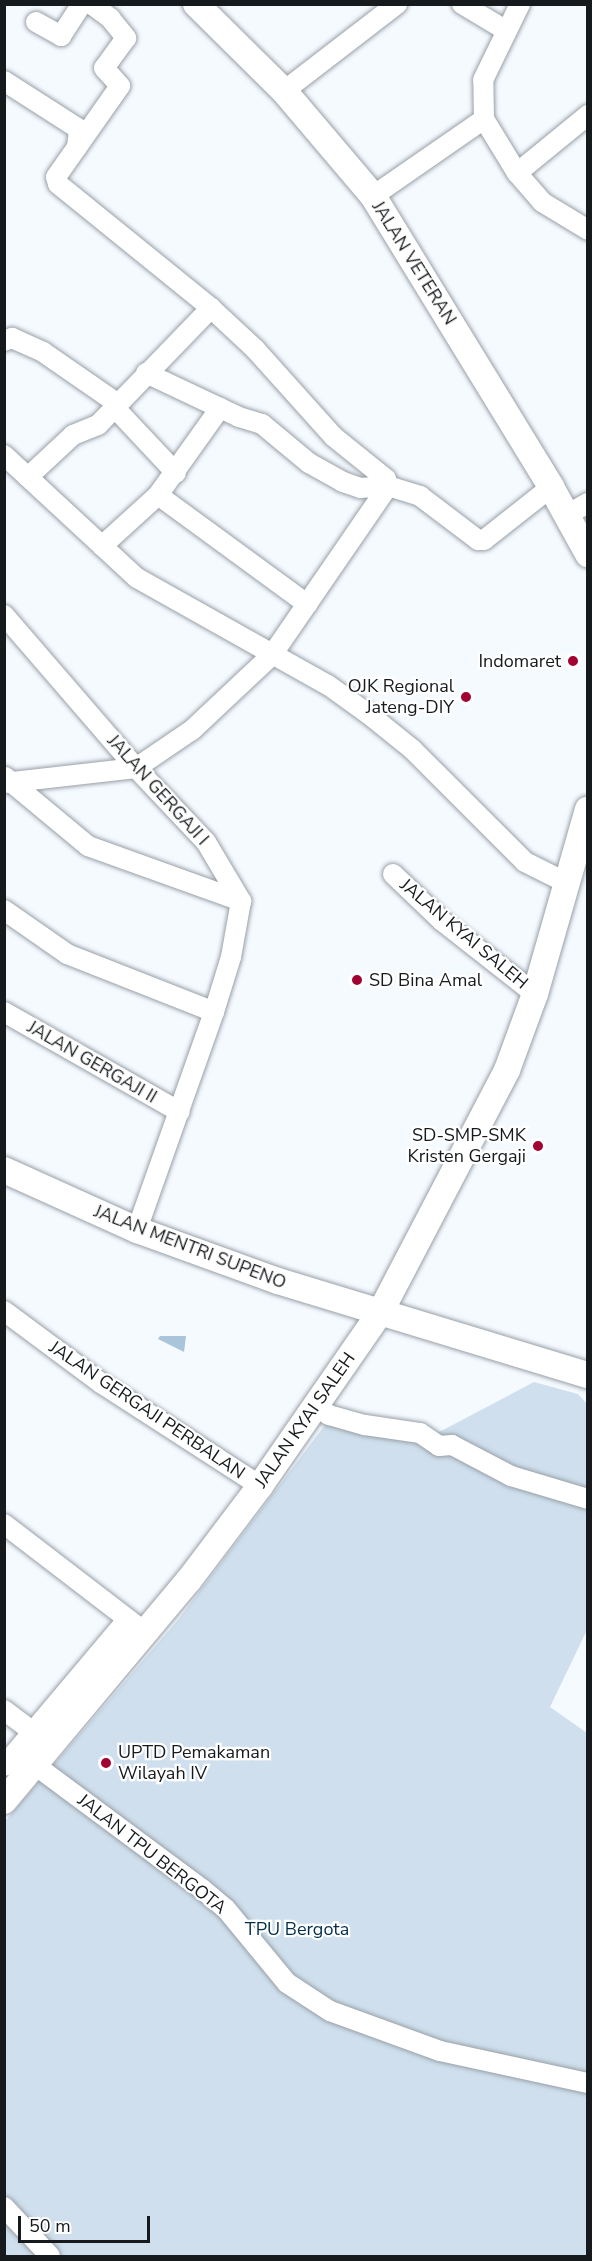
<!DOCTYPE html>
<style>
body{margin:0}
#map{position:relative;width:592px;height:2261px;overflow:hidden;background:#f5faff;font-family:"Nunito Sans",sans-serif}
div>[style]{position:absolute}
.green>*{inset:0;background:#cfdfed}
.water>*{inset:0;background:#aac4da}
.roads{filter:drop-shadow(0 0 2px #98a0a7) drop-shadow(0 0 2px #98a0a7)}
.minor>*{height:20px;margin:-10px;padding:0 10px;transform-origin:10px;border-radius:10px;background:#fff}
.major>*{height:26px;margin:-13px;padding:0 13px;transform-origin:13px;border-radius:13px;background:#fff}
.dots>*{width:16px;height:16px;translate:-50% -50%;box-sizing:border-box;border:3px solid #fff;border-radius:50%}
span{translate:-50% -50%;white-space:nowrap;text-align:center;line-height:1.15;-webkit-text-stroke:4.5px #fff;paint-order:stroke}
.street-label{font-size:18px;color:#171a1c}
.poi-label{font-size:18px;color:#171a1c}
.right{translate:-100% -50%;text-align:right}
.left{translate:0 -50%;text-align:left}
.park-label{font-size:18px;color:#022e4d}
.frame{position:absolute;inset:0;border:6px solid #171a1c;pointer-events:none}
.scale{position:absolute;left:18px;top:2216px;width:132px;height:27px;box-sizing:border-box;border:3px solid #171a1c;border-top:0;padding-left:8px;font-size:18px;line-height:21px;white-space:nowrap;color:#171a1c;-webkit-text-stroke:4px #fff;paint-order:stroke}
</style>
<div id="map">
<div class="green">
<div style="clip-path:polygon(534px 1382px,578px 1394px,588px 1405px,587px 1630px,550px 1707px,587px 1733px,587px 2256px,5px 2256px,5px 1821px,178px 1620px,331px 1417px,424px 1440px)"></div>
</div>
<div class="water">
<div style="clip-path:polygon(160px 1336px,186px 1336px,184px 1352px,158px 1339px)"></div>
</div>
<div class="roads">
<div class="minor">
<div style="left:91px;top:4px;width:24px;rotate:36deg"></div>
<div style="left:110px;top:18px;width:26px;rotate:51deg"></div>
<div style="left:126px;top:38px;width:37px;rotate:126deg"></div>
<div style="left:104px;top:68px;width:24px;rotate:48deg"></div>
<div style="left:120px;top:86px;width:111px;rotate:125.1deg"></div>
<div style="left:56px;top:177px;width:7px;rotate:74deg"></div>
<div style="left:58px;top:184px;width:197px;rotate:39deg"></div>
<div style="left:211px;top:308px;width:60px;rotate:43deg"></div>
<div style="left:255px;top:349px;width:118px;rotate:48.1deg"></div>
<div style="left:334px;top:437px;width:67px;rotate:38.9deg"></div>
<div style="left:386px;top:479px;width:7px;rotate:74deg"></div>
<div style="left:462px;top:4px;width:52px;rotate:31deg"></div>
<div style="left:36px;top:22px;width:29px;rotate:29deg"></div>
<div style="left:61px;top:36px;width:38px;rotate:-57deg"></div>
<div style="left:4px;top:81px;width:89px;rotate:32.6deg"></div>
<div style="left:79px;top:129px;width:18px;rotate:96deg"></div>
<div style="left:284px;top:91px;width:143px;rotate:-37.6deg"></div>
<div style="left:484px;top:119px;width:39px;rotate:-91deg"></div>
<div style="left:483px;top:80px;width:85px;rotate:-64deg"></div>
<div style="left:517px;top:173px;width:92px;rotate:-39.2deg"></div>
<div style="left:373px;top:196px;width:135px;rotate:-34.7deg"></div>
<div style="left:484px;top:119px;width:63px;rotate:58.6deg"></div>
<div style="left:517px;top:173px;width:38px;rotate:49deg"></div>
<div style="left:542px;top:202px;width:54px;rotate:31.3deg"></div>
<div style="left:4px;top:341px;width:9px;rotate:-21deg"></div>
<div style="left:12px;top:338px;width:34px;rotate:24deg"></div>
<div style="left:43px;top:352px;width:91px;rotate:34.7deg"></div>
<div style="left:146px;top:373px;width:103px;rotate:25.3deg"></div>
<div style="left:239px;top:417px;width:24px;rotate:17deg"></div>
<div style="left:262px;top:424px;width:61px;rotate:39.7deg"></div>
<div style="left:309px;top:463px;width:39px;rotate:29deg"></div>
<div style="left:343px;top:482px;width:18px;rotate:19deg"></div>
<div style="left:360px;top:488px;width:28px;rotate:-4deg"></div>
<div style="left:388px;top:486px;width:34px;rotate:17deg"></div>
<div style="left:420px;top:496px;width:73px;rotate:37.2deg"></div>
<div style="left:478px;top:540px;width:6px"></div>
<div style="left:484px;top:540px;width:85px;rotate:-38.3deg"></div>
<div style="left:115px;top:408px;width:89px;rotate:46.8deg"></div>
<div style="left:4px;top:455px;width:181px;rotate:42.8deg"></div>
<div style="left:137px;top:578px;width:219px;rotate:29.3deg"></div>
<div style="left:328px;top:685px;width:53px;rotate:35.8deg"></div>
<div style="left:371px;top:716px;width:53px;rotate:38.8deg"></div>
<div style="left:412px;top:749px;width:160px;rotate:45deg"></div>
<div style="left:525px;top:862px;width:47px;rotate:26.6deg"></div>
<div style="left:28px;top:477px;width:62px;rotate:-43deg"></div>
<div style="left:73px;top:435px;width:27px;rotate:-22deg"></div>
<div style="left:98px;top:425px;width:163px;rotate:-46deg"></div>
<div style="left:158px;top:495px;width:185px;rotate:36.2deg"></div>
<div style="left:567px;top:515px;width:24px;rotate:-30deg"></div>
<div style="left:102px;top:546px;width:76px;rotate:-42.3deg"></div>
<div style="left:158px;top:495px;width:107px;rotate:-54.5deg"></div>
<div style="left:4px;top:615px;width:202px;rotate:49.2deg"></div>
<div style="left:136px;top:768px;width:102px;rotate:46.6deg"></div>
<div style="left:206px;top:842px;width:69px;rotate:59.3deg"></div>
<div style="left:241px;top:901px;width:57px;rotate:100.1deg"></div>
<div style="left:231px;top:957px;width:58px;rotate:107.2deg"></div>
<div style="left:214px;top:1012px;width:231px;rotate:109.5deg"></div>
<div style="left:5px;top:777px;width:108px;rotate:39.7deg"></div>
<div style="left:88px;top:846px;width:163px;rotate:19.8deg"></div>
<div style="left:4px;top:783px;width:133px;rotate:-6.5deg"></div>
<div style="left:136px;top:768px;width:68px;rotate:-34.2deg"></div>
<div style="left:192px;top:730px;width:110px;rotate:-43.2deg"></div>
<div style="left:272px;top:655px;width:205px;rotate:-55.5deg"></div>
<div style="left:393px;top:874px;width:68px;rotate:43.8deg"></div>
<div style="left:442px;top:921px;width:118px;rotate:38.1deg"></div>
<div style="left:4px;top:910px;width:77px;rotate:34.9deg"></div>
<div style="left:67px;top:954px;width:158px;rotate:21.5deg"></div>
<div style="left:4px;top:1012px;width:202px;rotate:29.6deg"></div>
<div style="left:4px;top:1311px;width:121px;rotate:36.6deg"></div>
<div style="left:101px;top:1383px;width:189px;rotate:32.9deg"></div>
<div style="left:316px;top:1406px;width:16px;rotate:35deg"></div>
<div style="left:329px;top:1415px;width:37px;rotate:16deg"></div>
<div style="left:365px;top:1425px;width:56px;rotate:8.3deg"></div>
<div style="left:420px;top:1433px;width:23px;rotate:34deg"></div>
<div style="left:439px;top:1446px;width:13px;rotate:-4deg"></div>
<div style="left:452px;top:1445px;width:67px;rotate:27.7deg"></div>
<div style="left:511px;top:1476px;width:80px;rotate:16.6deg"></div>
<div style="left:4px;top:1524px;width:168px;rotate:37.5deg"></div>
<div style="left:4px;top:1710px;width:36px;rotate:37deg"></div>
<div style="left:35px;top:1765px;width:208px;rotate:36.6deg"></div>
<div style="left:202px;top:1889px;width:31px;rotate:40deg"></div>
<div style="left:226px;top:1909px;width:96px;rotate:50.5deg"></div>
<div style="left:287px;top:1983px;width:51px;rotate:33.1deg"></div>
<div style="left:330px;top:2011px;width:117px;rotate:20deg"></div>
<div style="left:440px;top:2051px;width:151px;rotate:12.2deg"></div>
<div style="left:4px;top:1766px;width:192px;rotate:-49.9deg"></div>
<div style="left:4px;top:2207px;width:67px;rotate:46.8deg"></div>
</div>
<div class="major">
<div style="left:196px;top:4px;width:124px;rotate:44.7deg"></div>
<div style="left:284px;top:91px;width:138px;rotate:49.7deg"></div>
<div style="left:373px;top:196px;width:341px;rotate:58.5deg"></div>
<div style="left:551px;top:487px;width:77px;rotate:61.1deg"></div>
<div style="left:4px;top:1170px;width:146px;rotate:24.3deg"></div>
<div style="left:137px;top:1230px;width:150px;rotate:19.9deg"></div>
<div style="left:278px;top:1281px;width:324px;rotate:16.9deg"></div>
<div style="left:4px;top:1801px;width:288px;rotate:-50.1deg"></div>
<div style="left:189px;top:1580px;width:118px;rotate:-52.9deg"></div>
<div style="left:260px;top:1486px;width:211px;rotate:-55.3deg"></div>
<div style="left:380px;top:1313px;width:274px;rotate:-62.4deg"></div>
<div style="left:507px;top:1070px;width:81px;rotate:-69.8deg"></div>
<div style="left:535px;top:994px;width:192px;rotate:-74deg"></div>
</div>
</div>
<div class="dots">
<div style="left:573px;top:661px;background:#a20232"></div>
<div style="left:466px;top:697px;background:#a20232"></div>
<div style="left:357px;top:980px;background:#a20232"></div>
<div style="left:538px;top:1146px;background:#a20232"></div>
<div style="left:106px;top:1763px;background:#a20232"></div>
</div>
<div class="street-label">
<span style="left:414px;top:263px;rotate:58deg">JALAN VETERAN</span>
<span style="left:158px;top:790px;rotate:48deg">JALAN GERGAJI I</span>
<span style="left:464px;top:934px;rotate:40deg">JALAN KYAI SALEH</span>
<span style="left:92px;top:1062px;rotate:30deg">JALAN GERGAJI II</span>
<span style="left:190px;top:1247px;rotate:21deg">JALAN MENTRI SUPENO</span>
<span style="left:147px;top:1410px;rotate:34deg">JALAN GERGAJI PERBALAN</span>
<span style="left:305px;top:1420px;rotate:-55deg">JALAN KYAI SALEH</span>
<span style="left:152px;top:1854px;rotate:38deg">JALAN TPU BERGOTA</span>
</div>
<div class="poi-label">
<span class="right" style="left:561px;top:661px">Indomaret</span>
<span class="right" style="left:454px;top:697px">OJK Regional<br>Jateng-DIY</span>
<span class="left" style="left:369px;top:980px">SD Bina Amal</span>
<span class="right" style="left:526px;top:1146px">SD-SMP-SMK<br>Kristen Gergaji</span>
<span class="left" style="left:118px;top:1763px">UPTD Pemakaman<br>Wilayah IV</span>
</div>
<div class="park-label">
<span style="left:297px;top:1929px">TPU Bergota</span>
</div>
<div class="frame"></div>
<div class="scale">50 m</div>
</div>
